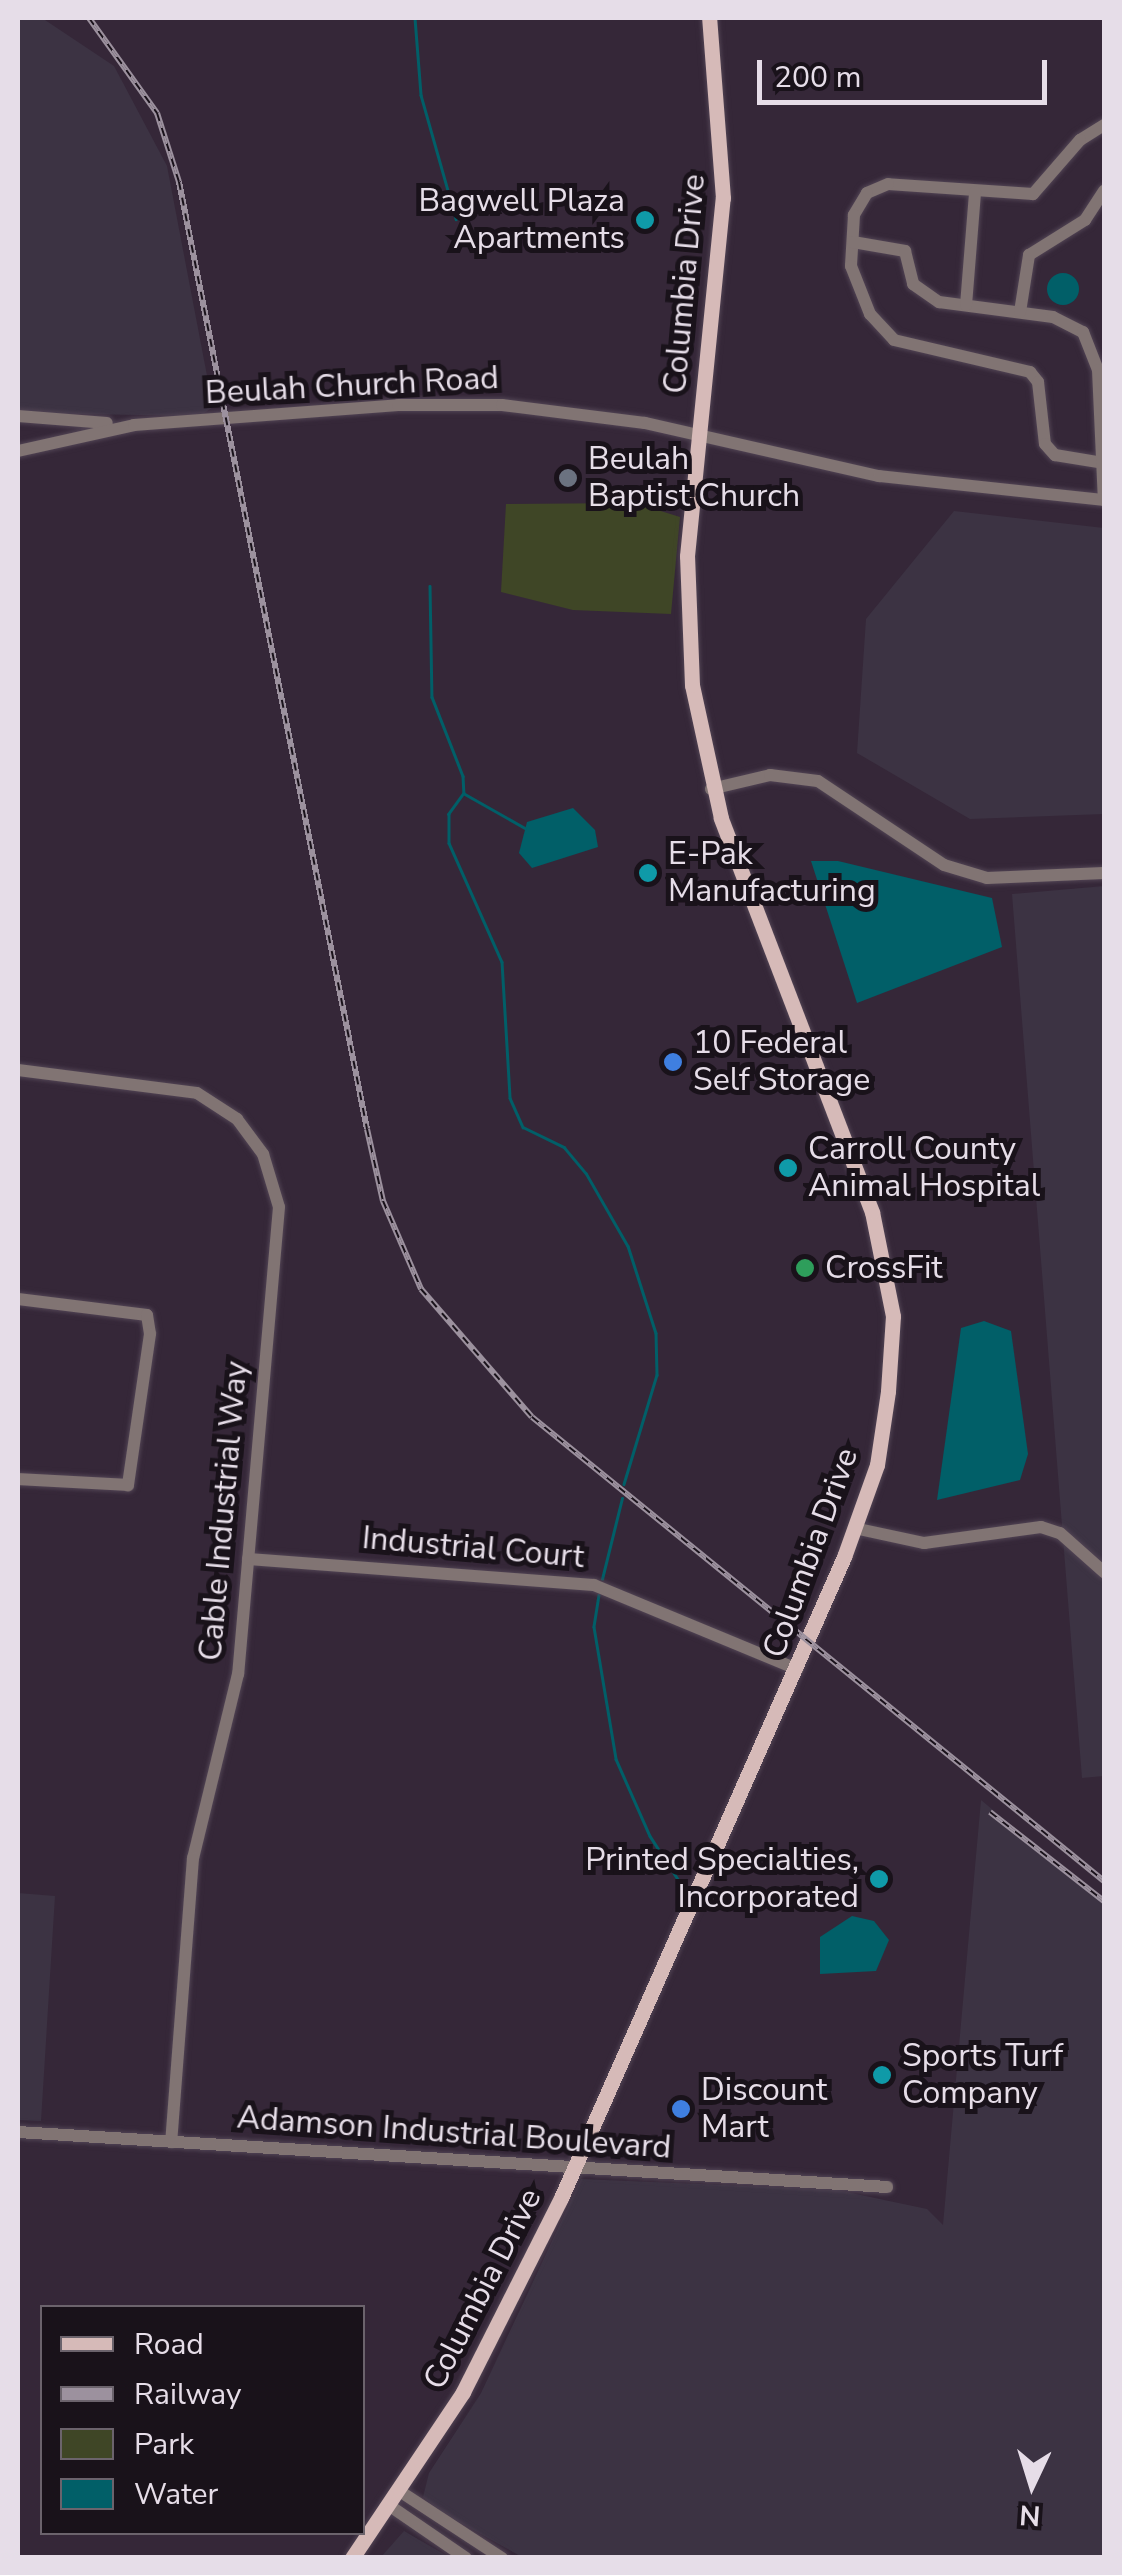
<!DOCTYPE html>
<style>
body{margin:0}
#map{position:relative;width:1122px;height:2575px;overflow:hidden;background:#352738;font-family:"Nunito Sans",sans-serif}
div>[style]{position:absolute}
.industrial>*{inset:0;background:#3c3343}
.green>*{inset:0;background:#3f4626}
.water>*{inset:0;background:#015f68}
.round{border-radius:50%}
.stream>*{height:2.5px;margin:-1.25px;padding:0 1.25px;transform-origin:1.25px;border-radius:1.25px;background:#015f68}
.roads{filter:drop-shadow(0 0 2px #514454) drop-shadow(0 0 2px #514454)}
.minor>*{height:12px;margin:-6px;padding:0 6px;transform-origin:6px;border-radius:6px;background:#817473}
.major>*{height:15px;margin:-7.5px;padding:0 7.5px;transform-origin:7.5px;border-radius:7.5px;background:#d6bab8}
.rail>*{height:6px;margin-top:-3px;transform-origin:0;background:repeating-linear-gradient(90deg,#19121a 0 8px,#9c919e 0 16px);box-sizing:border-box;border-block:2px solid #9c919e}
.dots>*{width:28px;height:28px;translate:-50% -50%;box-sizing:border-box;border:5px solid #19121a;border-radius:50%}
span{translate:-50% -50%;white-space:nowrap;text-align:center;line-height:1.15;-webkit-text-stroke:10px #19121a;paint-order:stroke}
.poi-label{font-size:32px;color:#e6dde8}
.right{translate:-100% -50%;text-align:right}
.left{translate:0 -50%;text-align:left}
.street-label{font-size:32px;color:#e6dde8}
.frame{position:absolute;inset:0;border:20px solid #e6dde8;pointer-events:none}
.legend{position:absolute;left:40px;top:2305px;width:325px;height:230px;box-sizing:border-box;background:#19121a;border:2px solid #6b636c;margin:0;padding:12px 18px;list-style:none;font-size:30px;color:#e6dde8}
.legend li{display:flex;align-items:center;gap:20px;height:50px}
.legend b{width:50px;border:2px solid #6b636c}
.north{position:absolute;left:982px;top:2435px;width:100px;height:100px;-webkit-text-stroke:8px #19121a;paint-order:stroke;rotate:184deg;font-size:28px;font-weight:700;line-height:40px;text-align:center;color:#e6dde8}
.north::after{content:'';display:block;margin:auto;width:35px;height:45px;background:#e6dde8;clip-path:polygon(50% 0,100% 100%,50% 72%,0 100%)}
.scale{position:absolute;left:757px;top:60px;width:290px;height:45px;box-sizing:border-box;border:5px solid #e6dde8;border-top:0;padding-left:12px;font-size:30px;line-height:35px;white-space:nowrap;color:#e6dde8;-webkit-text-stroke:8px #19121a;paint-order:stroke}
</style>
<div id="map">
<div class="industrial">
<div style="clip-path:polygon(18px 18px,42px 18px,114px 66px,167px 166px,213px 407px,200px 416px,18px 413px)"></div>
<div style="clip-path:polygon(954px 511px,1104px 528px,1104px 814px,970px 819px,857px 753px,866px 619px)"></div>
<div style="clip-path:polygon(1104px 886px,1104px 1776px,1082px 1778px,1012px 894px)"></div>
<div style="clip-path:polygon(981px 1800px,1104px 1902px,1104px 2557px,522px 2557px,443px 2513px,423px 2497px,429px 2473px,481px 2393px,581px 2179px,837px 2190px,927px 2209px,943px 2225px)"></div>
<div style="clip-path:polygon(18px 1893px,55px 1896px,41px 2121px,18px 2120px)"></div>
<div style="clip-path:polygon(404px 2531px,449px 2557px,381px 2557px)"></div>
</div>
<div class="green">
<div style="clip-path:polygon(635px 503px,680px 517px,671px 614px,573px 610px,501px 592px,506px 504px)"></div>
</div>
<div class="water">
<div class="round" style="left:1047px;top:273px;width:32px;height:32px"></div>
<div style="clip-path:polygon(573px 808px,595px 830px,598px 847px,532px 868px,519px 853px,527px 822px)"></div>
<div style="clip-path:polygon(811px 861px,838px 861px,992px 898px,1002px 947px,857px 1003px)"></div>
<div style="clip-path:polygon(984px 1321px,1011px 1331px,1028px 1454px,1020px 1480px,937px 1500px,961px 1328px)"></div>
<div style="clip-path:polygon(852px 1916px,874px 1921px,889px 1940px,876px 1971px,820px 1974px,820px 1937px)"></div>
</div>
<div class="stream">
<div style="left:415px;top:18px;width:77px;rotate:85.5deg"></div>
<div style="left:421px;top:95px;width:129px;rotate:74.2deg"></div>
<div style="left:430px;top:586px;width:111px;rotate:89deg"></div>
<div style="left:432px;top:697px;width:85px;rotate:68.6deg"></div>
<div style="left:463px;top:776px;width:17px;rotate:87deg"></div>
<div style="left:464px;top:793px;width:26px;rotate:126deg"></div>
<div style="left:449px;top:814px;width:29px;rotate:90deg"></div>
<div style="left:449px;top:843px;width:130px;rotate:66deg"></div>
<div style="left:502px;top:962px;width:136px;rotate:86.6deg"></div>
<div style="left:510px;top:1098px;width:32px;rotate:66deg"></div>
<div style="left:523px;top:1127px;width:46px;rotate:26deg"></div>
<div style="left:564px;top:1147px;width:34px;rotate:50deg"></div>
<div style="left:586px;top:1173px;width:84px;rotate:60.1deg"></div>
<div style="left:628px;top:1246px;width:91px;rotate:72.2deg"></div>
<div style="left:656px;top:1333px;width:42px;rotate:88.6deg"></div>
<div style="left:657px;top:1375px;width:114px;rotate:106.8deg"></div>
<div style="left:465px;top:794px;width:69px;rotate:29.5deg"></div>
<div style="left:602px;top:1579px;width:83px;rotate:-76.1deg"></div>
<div style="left:599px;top:1595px;width:32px;rotate:99deg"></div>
<div style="left:594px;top:1627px;width:134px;rotate:80.5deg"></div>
<div style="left:616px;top:1759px;width:84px;rotate:66.2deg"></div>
<div style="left:650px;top:1836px;width:61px;rotate:57.1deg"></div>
</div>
<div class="roads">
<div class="minor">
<div style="left:1104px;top:125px;width:28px;rotate:148deg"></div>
<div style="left:1080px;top:140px;width:72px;rotate:131deg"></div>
<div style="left:1033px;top:194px;width:145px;rotate:-176.1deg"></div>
<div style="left:888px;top:184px;width:23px;rotate:157deg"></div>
<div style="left:867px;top:193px;width:26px;rotate:121deg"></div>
<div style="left:854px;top:215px;width:51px;rotate:93.4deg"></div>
<div style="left:851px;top:266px;width:52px;rotate:68.4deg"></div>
<div style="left:870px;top:314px;width:35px;rotate:47deg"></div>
<div style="left:894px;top:340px;width:140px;rotate:13.2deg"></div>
<div style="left:1030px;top:372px;width:13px;rotate:51deg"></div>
<div style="left:1038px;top:382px;width:62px;rotate:83.6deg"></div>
<div style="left:1045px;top:444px;width:15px;rotate:48deg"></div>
<div style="left:1055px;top:455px;width:50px;rotate:9.3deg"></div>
<div style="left:853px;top:242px;width:53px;rotate:9.8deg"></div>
<div style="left:905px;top:251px;width:34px;rotate:76deg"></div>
<div style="left:913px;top:284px;width:32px;rotate:35deg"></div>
<div style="left:939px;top:302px;width:115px;rotate:7.5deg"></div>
<div style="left:1053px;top:317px;width:34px;rotate:27deg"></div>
<div style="left:1083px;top:332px;width:41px;rotate:68.5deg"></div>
<div style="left:1098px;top:370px;width:130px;rotate:87.4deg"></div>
<div style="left:966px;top:305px;width:113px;rotate:-85.4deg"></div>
<div style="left:1020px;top:312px;width:58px;rotate:-81deg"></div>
<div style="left:1029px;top:255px;width:66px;rotate:-32deg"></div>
<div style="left:1085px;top:220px;width:35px;rotate:-57deg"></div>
<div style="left:18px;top:416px;width:89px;rotate:4.5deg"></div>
<div style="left:18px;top:451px;width:119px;rotate:-12.6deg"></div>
<div style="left:134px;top:425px;width:265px;rotate:-4.3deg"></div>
<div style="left:398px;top:405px;width:104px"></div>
<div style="left:502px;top:405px;width:144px;rotate:7.2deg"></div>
<div style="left:645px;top:423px;width:240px;rotate:12.8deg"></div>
<div style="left:879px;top:476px;width:226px;rotate:6.1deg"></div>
<div style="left:711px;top:789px;width:61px;rotate:-13.3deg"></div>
<div style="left:770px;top:775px;width:48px;rotate:7.1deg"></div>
<div style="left:818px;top:781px;width:151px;rotate:33.7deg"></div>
<div style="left:944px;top:865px;width:45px;rotate:16.8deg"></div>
<div style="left:987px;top:878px;width:117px;rotate:-2.4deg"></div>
<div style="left:18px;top:1070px;width:180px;rotate:7.3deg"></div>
<div style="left:197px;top:1093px;width:48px;rotate:33deg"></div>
<div style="left:237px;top:1119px;width:44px;rotate:53.4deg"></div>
<div style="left:263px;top:1154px;width:55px;rotate:73.2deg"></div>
<div style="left:279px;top:1207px;width:469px;rotate:95deg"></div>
<div style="left:238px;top:1674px;width:189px;rotate:103.7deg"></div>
<div style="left:193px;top:1858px;width:285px;rotate:94.4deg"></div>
<div style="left:18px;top:1299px;width:130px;rotate:7.1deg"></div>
<div style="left:147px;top:1315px;width:19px;rotate:81deg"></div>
<div style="left:150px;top:1334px;width:153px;rotate:98.3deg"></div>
<div style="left:128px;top:1485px;width:110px;rotate:-176.9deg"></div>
<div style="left:854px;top:1528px;width:72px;rotate:12.1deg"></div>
<div style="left:924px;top:1543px;width:118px;rotate:-7.8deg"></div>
<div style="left:1041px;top:1527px;width:20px;rotate:18deg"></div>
<div style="left:1060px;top:1533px;width:59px;rotate:41.6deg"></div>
<div style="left:248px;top:1559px;width:347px;rotate:4.3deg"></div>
<div style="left:594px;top:1585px;width:220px;rotate:22.5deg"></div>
<div style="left:18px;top:2132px;width:871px;rotate:3.62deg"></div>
<div style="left:401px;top:2492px;width:121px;rotate:33.2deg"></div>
<div style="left:390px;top:2506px;width:92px;rotate:34.4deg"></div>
</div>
<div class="major">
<div style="left:352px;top:2558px;width:200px;rotate:-56.2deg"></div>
<div style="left:463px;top:2392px;width:217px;rotate:-63.2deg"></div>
<div style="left:561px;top:2198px;width:701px;rotate:-66.18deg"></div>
<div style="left:844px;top:1557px;width:98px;rotate:-70.3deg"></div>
<div style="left:877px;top:1465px;width:75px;rotate:-81.5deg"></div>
<div style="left:888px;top:1391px;width:75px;rotate:-86.2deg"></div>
<div style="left:893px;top:1316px;width:106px;rotate:-101.4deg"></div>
<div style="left:872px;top:1212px;width:422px;rotate:-111deg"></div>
<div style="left:721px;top:818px;width:136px;rotate:-102.3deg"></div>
<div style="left:692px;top:685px;width:129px;rotate:-92.2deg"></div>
<div style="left:687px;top:556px;width:360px;rotate:-84.3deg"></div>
<div style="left:723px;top:198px;width:181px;rotate:-94.4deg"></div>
</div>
</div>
<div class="rail">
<div style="left:89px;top:18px;width:117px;rotate:54.4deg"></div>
<div style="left:157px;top:113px;width:72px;rotate:72.3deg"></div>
<div style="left:179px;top:182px;width:965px;rotate:78.77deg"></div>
<div style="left:367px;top:1129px;width:74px;rotate:77.5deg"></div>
<div style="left:383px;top:1201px;width:96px;rotate:66.6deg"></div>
<div style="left:421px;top:1289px;width:169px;rotate:49.1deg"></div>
<div style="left:532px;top:1417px;width:737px;rotate:39.05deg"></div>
<div style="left:990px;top:1812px;width:145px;rotate:38deg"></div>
</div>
<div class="dots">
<div style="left:645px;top:220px;background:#0f9aa8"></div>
<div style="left:568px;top:478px;background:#6b7280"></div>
<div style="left:648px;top:873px;background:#0f9aa8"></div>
<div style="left:673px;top:1062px;background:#3f7fe0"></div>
<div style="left:788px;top:1168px;background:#0f9aa8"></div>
<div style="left:805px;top:1268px;background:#2e9e5b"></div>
<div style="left:879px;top:1879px;background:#0f9aa8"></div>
<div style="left:882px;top:2075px;background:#0f9aa8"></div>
<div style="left:681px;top:2109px;background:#3f7fe0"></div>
</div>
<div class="poi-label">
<span class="right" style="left:625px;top:220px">Bagwell Plaza<br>Apartments</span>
<span class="left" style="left:588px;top:478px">Beulah<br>Baptist Church</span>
<span class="left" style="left:668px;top:873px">E-Pak<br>Manufacturing</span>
<span class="left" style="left:693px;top:1062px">10 Federal<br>Self Storage</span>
<span class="left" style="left:808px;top:1168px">Carroll County<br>Animal Hospital</span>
<span class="left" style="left:825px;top:1268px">CrossFit</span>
<span class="right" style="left:859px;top:1879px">Printed Specialties,<br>Incorporated</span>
<span class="left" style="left:902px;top:2075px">Sports Turf<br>Company</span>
<span class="left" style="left:701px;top:2109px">Discount<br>Mart</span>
</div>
<div class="street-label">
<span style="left:685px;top:284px;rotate:-85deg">Columbia Drive</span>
<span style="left:352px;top:386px;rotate:-3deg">Beulah Church Road</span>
<span style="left:224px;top:1511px;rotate:-85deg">Cable Industrial Way</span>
<span style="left:473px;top:1548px;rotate:5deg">Industrial Court</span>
<span style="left:811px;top:1553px;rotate:-70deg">Columbia Drive</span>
<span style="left:454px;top:2133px;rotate:4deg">Adamson Industrial Boulevard</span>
<span style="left:483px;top:2289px;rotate:-63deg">Columbia Drive</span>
</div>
<div class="frame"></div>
<ul class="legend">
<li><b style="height:12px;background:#d6bab8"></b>Road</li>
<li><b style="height:12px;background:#9c919e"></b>Railway</li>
<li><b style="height:28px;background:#3f4626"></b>Park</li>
<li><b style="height:28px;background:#015f68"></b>Water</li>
</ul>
<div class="north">N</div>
<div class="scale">200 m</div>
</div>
